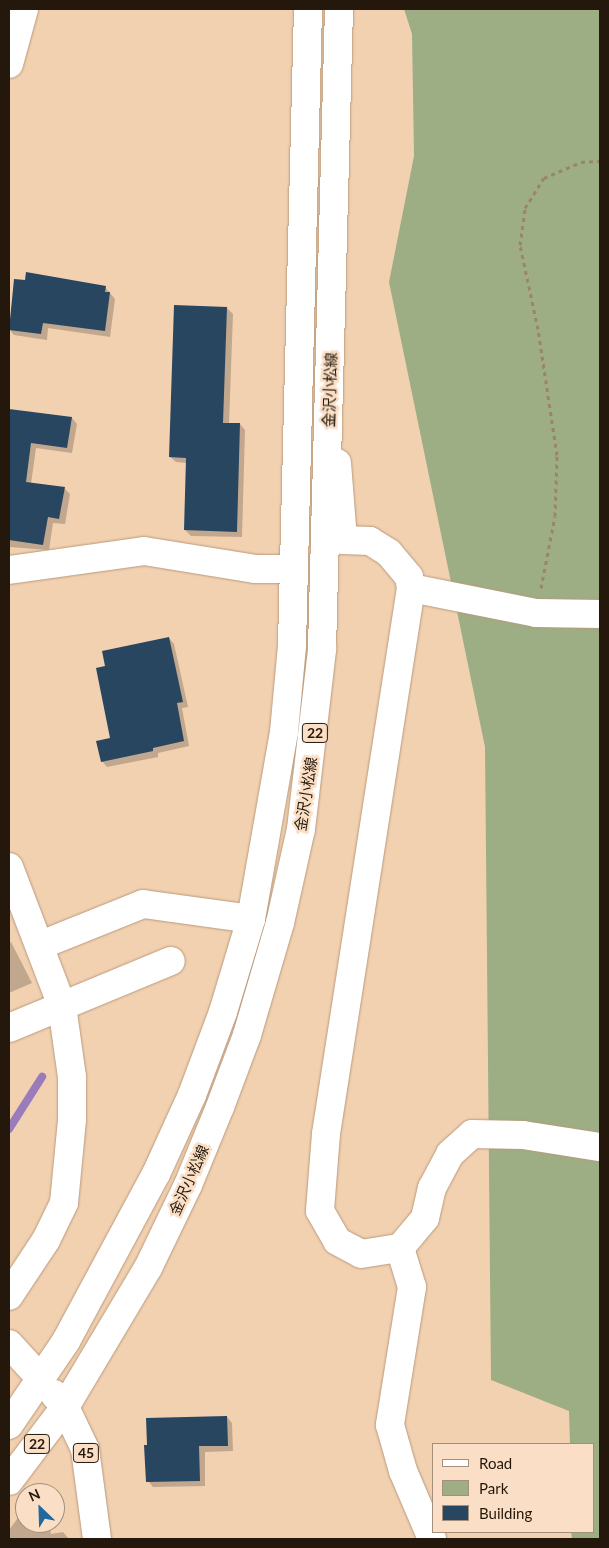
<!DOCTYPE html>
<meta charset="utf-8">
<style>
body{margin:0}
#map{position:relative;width:609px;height:1548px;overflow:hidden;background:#f2d1b1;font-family:Lato,"Noto Sans JP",sans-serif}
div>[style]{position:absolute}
.green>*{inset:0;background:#9dae85}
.shadow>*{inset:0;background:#0003}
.stream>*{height:8px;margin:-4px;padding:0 4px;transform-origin:4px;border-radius:4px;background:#9a7cbb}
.building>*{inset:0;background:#28465f}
.path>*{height:3px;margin-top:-1.5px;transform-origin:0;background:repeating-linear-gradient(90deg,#9b836c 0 4px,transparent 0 8px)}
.roads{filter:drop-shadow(0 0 1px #ba9a7c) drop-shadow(0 0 1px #ba9a7c)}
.minor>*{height:28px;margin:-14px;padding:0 14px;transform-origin:14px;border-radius:14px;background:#fff}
.major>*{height:28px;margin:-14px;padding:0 14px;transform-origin:14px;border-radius:14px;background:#fff}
span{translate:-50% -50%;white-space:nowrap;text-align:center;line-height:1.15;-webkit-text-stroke:5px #fadfc6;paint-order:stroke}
.shield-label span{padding:1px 4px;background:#fadfc6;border:1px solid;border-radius:4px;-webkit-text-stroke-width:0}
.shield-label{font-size:14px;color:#24180c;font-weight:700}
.street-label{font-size:15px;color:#24180c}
.frame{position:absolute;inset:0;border:10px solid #24180c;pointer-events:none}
.legend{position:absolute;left:432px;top:1443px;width:162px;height:90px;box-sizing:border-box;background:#fadfc6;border:1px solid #a48f7c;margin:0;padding:6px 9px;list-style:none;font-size:15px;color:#24180c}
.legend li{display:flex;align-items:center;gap:10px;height:25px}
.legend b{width:25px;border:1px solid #a48f7c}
.north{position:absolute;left:15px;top:1483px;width:50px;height:50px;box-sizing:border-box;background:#fadfc6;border:1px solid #a48f7c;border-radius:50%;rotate:336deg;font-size:14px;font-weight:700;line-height:20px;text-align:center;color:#24180c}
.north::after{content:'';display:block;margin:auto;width:18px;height:22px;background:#23689d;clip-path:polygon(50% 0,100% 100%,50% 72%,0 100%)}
</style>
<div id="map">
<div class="green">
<div style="clip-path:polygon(404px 9px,600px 9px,600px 1539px,572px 1539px,571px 1532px,593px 1532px,593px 1444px,570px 1444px,569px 1411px,491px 1380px,485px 747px,389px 282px,414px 156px,412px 34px)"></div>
</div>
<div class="shadow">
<div style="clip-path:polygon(15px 281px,105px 287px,115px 299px,110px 337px,48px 328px,47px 340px,14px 335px,9px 329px)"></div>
<div style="clip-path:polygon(227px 308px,233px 314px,229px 424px,240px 424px,245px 430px,242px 537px,191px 536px,185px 530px,187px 463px,176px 462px,170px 457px)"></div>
<div style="clip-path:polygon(9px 410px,72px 418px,77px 424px,72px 453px,36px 448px,31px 484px,64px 488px,70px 494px,65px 524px,53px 523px,49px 550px,9px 547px)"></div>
<div style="clip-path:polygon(169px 638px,174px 644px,188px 707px,182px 708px,189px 746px,158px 753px,158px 757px,107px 767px,102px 761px,111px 739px,107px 667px)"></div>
<div style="clip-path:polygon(11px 942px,32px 983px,9px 993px,9px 943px)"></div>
<div style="clip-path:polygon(227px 1417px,232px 1423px,233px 1451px,205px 1452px,205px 1486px,153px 1487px,148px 1481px,148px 1446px)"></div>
<div style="clip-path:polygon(25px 1508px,25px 1523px,49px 1523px,51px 1534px,63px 1532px,69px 1539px,9px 1539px,9px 1530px)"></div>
</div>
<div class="stream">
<div style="left:9px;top:1129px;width:62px;rotate:-57.6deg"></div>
</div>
<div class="building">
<div style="clip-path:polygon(26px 272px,106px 286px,105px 292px,110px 292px,105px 331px,43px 323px,41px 334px,9px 330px,14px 279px,25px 280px)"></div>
<div style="clip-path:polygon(174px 305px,227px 307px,223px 423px,240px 423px,237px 532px,184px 530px,186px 458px,169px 457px)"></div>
<div style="clip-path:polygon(9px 409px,72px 417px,67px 448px,31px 443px,26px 482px,65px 487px,59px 519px,48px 517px,43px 545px,9px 540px)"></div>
<div style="clip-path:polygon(169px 637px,183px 702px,177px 703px,184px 741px,153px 748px,153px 751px,101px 762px,96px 741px,110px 738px,96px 668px,105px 666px,102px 651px)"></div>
<div style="clip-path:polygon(227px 1416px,228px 1446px,199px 1446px,200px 1481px,146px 1482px,144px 1445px,147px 1445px,146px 1418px)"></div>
</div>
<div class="path">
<div style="left:541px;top:588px;width:73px;rotate:-79deg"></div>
<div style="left:555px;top:516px;width:61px;rotate:-88.1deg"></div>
<div style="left:557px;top:455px;width:127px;rotate:-98.6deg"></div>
<div style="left:538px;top:329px;width:86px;rotate:-102.1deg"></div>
<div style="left:520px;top:245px;width:37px;rotate:-82deg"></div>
<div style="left:525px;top:208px;width:36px;rotate:-58deg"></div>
<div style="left:544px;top:178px;width:40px;rotate:-23.4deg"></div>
<div style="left:581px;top:162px;width:19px;rotate:-3deg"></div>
</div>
<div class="roads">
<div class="minor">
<div style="left:9px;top:64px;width:57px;rotate:-74.7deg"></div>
<div style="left:337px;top:463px;width:77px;rotate:85.5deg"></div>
<div style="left:343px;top:540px;width:27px;rotate:2deg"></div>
<div style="left:370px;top:541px;width:22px;rotate:32deg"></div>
<div style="left:389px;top:553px;width:31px;rotate:50deg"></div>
<div style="left:409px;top:577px;width:11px;rotate:80deg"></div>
<div style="left:411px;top:588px;width:553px;rotate:98.85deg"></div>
<div style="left:326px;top:1134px;width:77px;rotate:94.5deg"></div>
<div style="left:320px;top:1211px;width:34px;rotate:60deg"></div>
<div style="left:337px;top:1241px;width:27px;rotate:28deg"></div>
<div style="left:361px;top:1254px;width:39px;rotate:-9deg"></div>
<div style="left:400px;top:1248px;width:39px;rotate:-50deg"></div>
<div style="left:425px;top:1218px;width:31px;rotate:-77deg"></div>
<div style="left:432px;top:1188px;width:38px;rotate:-62deg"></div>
<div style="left:450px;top:1154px;width:30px;rotate:-42deg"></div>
<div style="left:472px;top:1134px;width:51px;rotate:1.1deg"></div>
<div style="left:523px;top:1135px;width:78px;rotate:8.9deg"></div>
<div style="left:9px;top:570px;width:136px;rotate:-8deg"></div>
<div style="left:144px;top:551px;width:112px;rotate:9.2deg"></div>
<div style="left:255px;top:569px;width:39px"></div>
<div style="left:411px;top:588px;width:127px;rotate:11.3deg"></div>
<div style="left:536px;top:613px;width:64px;rotate:0.9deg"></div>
<div style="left:9px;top:867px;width:149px;rotate:69.1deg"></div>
<div style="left:62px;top:1006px;width:72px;rotate:82deg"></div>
<div style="left:72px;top:1077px;width:43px;rotate:90deg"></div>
<div style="left:72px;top:1120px;width:83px;rotate:95.5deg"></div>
<div style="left:64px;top:1203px;width:41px;rotate:115.9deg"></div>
<div style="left:46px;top:1240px;width:67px;rotate:123.5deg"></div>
<div style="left:41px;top:945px;width:110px;rotate:-21.9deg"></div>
<div style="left:143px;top:904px;width:109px;rotate:7.9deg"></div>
<div style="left:9px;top:1028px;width:175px;rotate:-22.5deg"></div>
<div style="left:400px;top:1248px;width:41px;rotate:72.9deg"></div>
<div style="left:412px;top:1287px;width:140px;rotate:99.1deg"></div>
<div style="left:390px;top:1425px;width:48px;rotate:74.2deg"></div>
<div style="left:403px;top:1471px;width:74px;rotate:66.9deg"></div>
<div style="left:9px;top:1344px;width:49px;rotate:47.5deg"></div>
</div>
<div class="major">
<div style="left:54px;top:1394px;width:17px;rotate:50deg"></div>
<div style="left:65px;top:1407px;width:47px;rotate:64.5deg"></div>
<div style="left:85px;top:1449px;width:91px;rotate:82.4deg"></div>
<div style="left:9px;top:1425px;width:102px;rotate:-55.8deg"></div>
<div style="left:66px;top:1341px;width:190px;rotate:-61.7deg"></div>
<div style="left:156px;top:1174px;width:87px;rotate:-65.5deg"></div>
<div style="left:192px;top:1095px;width:89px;rotate:-69.5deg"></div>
<div style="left:223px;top:1012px;width:97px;rotate:-73.2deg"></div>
<div style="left:251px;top:919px;width:190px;rotate:-80deg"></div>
<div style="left:284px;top:732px;width:87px;rotate:-84.7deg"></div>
<div style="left:292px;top:645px;width:636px;rotate:-88.56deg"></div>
<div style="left:9px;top:1481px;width:93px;rotate:-52.9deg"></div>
<div style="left:65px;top:1407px;width:162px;rotate:-59.2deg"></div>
<div style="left:148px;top:1268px;width:92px;rotate:-64.3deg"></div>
<div style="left:188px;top:1185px;width:84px;rotate:-67.7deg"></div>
<div style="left:220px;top:1107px;width:77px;rotate:-69.4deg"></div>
<div style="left:247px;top:1035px;width:117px;rotate:-73.6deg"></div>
<div style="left:280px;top:923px;width:96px;rotate:-77.4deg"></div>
<div style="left:301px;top:829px;width:181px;rotate:-83.3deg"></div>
<div style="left:322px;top:649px;width:640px;rotate:-88.48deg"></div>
</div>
</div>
<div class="shield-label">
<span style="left:315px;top:733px">22</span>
<span style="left:37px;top:1444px">22</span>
<span style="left:86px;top:1453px">45</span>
</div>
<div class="street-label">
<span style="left:330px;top:390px;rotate:-88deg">金沢小松線</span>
<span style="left:306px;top:794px;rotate:-81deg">金沢小松線</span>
<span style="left:189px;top:1180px;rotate:-66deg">金沢小松線</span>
</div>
<div class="frame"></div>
<ul class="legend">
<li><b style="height:6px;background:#fff"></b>Road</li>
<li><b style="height:14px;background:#9dae85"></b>Park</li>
<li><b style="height:14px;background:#28465f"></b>Building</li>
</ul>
<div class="north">N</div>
</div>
